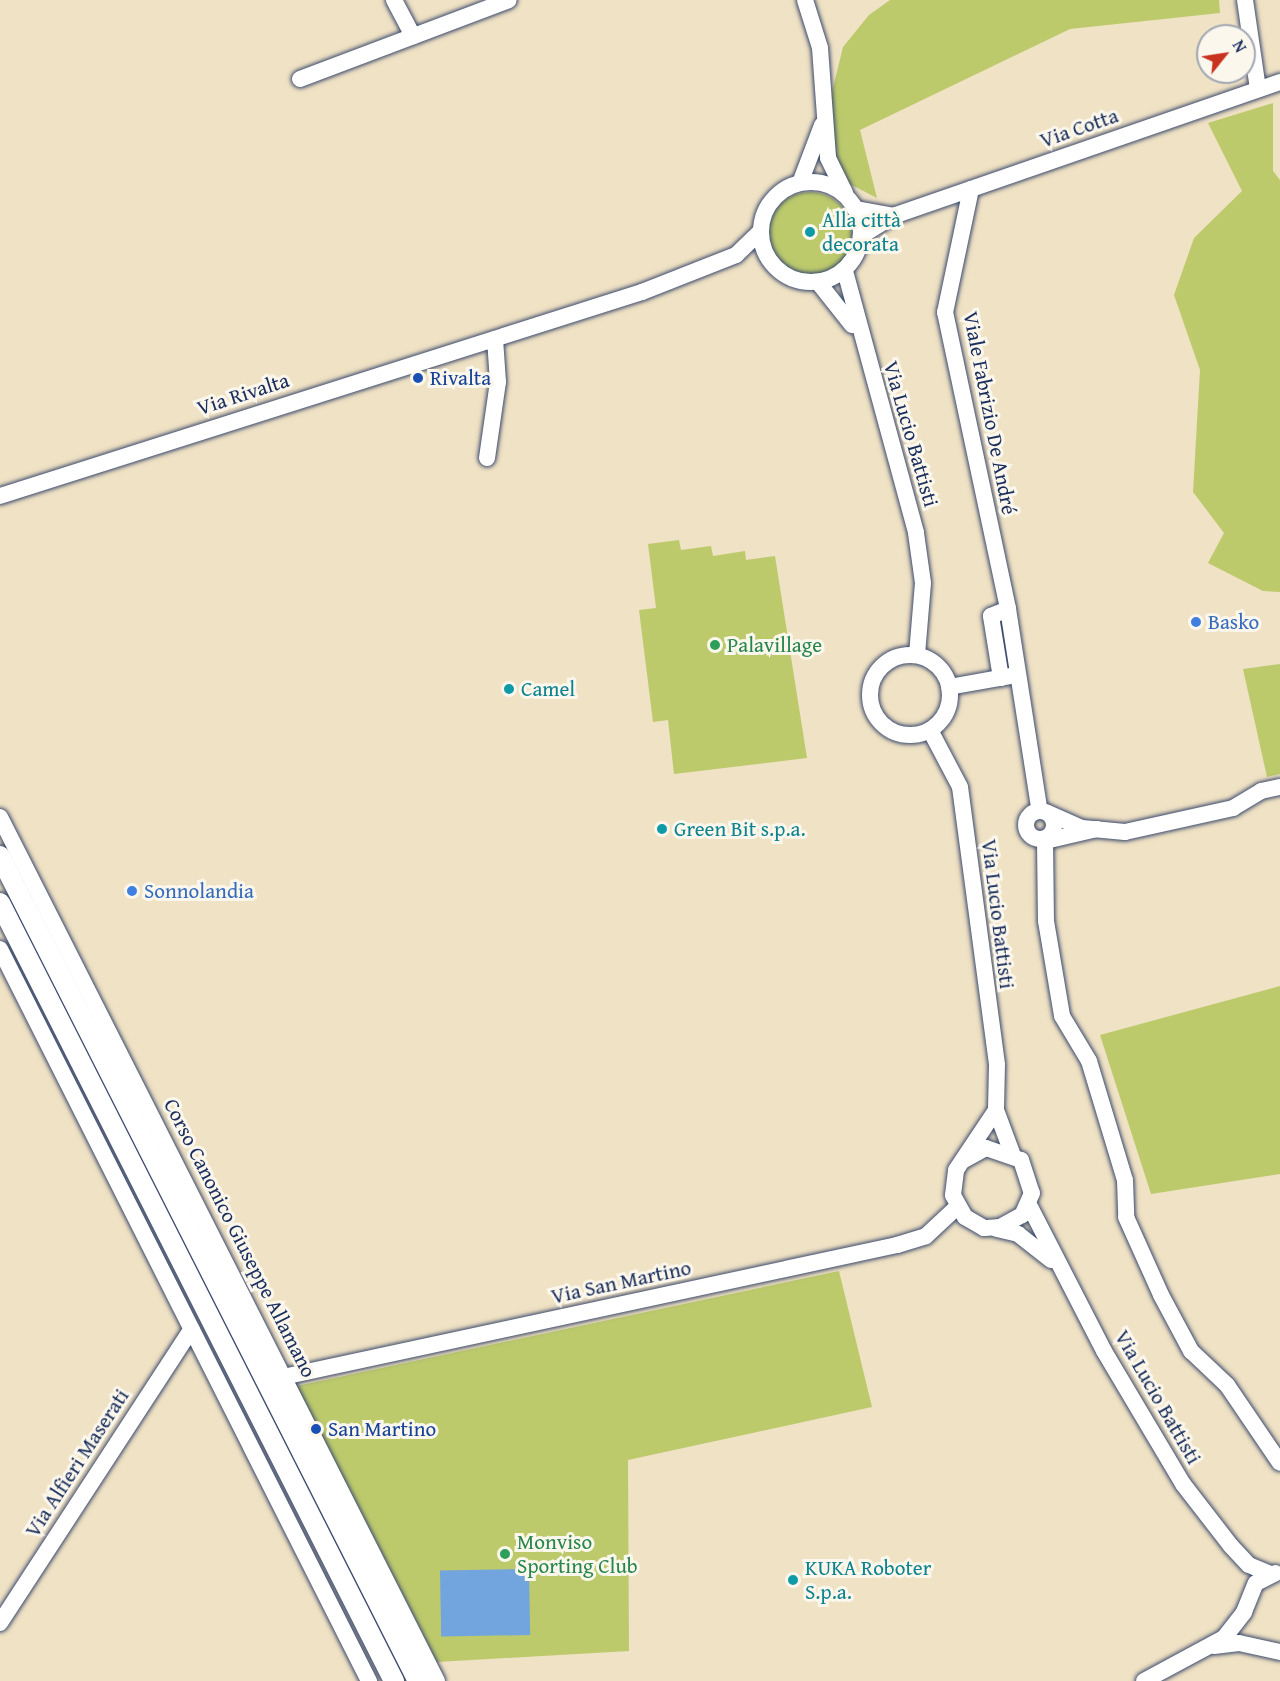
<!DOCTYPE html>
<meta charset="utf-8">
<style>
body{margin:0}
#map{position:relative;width:1280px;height:1681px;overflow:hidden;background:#f0e2c4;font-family:"Gentium Book Plus",serif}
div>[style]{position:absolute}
.green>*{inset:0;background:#bcca6c}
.round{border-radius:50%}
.water>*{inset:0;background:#72a4de;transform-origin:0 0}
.roads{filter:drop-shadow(0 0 2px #3b4a6d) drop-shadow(0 0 2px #3b4a6d)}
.minor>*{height:16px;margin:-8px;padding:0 8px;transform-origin:8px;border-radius:8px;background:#fff}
.minor>.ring{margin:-8px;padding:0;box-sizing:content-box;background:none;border:16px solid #fff;border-radius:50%}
.major>*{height:20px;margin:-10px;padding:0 10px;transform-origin:10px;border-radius:10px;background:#fff}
.dots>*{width:16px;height:16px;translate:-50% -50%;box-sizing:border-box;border:3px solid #fbf7ec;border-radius:50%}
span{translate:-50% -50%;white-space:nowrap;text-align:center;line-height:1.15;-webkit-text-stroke:6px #fbf7ec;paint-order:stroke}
.street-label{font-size:21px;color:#1b2f5e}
.culture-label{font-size:21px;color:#0d838f}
.left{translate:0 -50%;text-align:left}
.transit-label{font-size:21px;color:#164399}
.shop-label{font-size:21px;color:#366cbe}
.leisure-label{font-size:21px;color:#27864d}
.north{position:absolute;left:1196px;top:24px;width:60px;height:60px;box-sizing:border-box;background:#fbf7ec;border:2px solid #a1a7b3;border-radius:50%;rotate:60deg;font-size:16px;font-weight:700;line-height:24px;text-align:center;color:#1b2f5e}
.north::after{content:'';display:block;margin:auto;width:21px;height:27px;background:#c8321e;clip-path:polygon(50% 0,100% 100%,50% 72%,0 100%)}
</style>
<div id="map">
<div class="green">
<div style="clip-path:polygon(890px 0,1219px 0,1220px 13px,1070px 29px,860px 130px,877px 198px,842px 180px,832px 147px,831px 96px,843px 47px,869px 15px)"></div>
<div style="clip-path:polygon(1273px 103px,1273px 171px,1280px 180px,1280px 592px,1263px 591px,1208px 563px,1224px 533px,1193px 492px,1200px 370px,1174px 295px,1194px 238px,1242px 191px,1208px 123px)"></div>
<div class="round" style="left:768px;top:192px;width:84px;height:84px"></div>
<div style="clip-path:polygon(679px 540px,681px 550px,711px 546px,713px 556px,745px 551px,746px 560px,775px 556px,807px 758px,674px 774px,668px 720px,653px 722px,639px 610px,656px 608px,648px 544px)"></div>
<div style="clip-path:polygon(1280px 664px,1280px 774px,1267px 777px,1243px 669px)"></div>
<div style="clip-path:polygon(1280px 986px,1280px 1174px,1151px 1194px,1100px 1035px)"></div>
<div style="clip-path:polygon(839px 1271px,872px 1407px,628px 1460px,629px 1651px,437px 1662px,297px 1386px)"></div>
</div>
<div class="water">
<div style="left:529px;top:1569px;width:66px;height:89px;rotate:89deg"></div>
</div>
<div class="roads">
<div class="minor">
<div style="left:394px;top:0;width:41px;rotate:62.2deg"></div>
<div style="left:805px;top:0;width:50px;rotate:72.6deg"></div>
<div style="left:820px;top:48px;width:110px;rotate:85.8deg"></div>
<div style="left:828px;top:158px;width:39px;rotate:64deg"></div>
<div style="left:1245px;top:0;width:90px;rotate:81.7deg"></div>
<div style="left:300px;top:79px;width:223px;rotate:-20.7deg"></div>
<div class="ring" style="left:761px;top:182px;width:84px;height:84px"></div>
<div style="left:800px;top:183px;width:62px;rotate:-69.2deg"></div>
<div style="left:971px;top:189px;width:126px;rotate:101.9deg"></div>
<div style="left:945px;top:312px;width:304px;rotate:78deg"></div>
<div style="left:1008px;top:609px;width:201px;rotate:81.1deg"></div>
<div style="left:855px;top:209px;width:39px;rotate:10deg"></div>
<div style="left:861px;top:236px;width:38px;rotate:-32deg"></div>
<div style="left:893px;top:216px;width:410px;rotate:-19.1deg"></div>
<div style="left:845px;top:271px;width:271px;rotate:74.8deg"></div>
<div style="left:916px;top:533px;width:50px;rotate:82deg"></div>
<div style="left:923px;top:583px;width:72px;rotate:94.8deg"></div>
<div style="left:818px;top:282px;width:55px;rotate:51.7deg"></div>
<div style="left:487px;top:458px;width:77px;rotate:-81.8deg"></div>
<div style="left:498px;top:382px;width:43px;rotate:-94deg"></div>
<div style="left:0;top:496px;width:674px;rotate:-17.63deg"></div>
<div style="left:642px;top:292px;width:101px;rotate:-21.5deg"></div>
<div style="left:736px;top:255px;width:33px;rotate:-44deg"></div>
<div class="ring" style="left:870px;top:655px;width:64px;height:64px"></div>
<div style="left:1001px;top:678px;width:63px;rotate:-99.2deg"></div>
<div style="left:991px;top:616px;width:18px;rotate:-22deg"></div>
<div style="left:949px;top:687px;width:62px;rotate:-10.2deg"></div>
<div style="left:930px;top:730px;width:64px;rotate:62.2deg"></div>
<div style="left:960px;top:787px;width:280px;rotate:82.4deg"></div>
<div style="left:997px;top:1065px;width:45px;rotate:91.3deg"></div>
<div style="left:996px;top:1110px;width:46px;rotate:69.6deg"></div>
<div class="ring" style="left:1026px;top:811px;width:12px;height:12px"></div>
<div style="left:1048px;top:813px;width:37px;rotate:24deg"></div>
<div style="left:1082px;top:828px;width:43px;rotate:5.3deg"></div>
<div style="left:1125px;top:832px;width:111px;rotate:-12.5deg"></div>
<div style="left:1233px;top:808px;width:33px;rotate:-31deg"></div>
<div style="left:1261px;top:791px;width:19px;rotate:-12deg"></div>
<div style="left:0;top:817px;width:968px;rotate:63.17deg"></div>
<div style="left:1097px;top:829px;width:53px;rotate:167deg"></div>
<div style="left:1045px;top:841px;width:80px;rotate:89.3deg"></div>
<div style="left:1046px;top:921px;width:96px;rotate:80.4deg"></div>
<div style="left:1062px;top:1016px;width:52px;rotate:59deg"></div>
<div style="left:1089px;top:1061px;width:124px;rotate:73.2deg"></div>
<div style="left:1125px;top:1180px;width:37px;rotate:88deg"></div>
<div style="left:1126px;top:1217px;width:85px;rotate:65.8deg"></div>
<div style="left:1161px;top:1295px;width:64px;rotate:61.8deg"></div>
<div style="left:1191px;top:1351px;width:50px;rotate:43.4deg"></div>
<div style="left:1227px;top:1385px;width:94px;rotate:55.8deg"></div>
<div style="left:0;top:949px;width:820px;rotate:63.25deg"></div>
<div style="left:964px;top:1160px;width:25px;rotate:-29deg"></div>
<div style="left:986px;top:1148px;width:37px;rotate:19deg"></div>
<div style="left:1021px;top:1160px;width:35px;rotate:72deg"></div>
<div style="left:1032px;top:1193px;width:24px;rotate:114deg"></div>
<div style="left:1022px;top:1215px;width:25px;rotate:151deg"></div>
<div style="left:1000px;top:1227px;width:16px;rotate:176deg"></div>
<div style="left:984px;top:1228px;width:22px;rotate:-150deg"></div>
<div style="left:965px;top:1217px;width:25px;rotate:-119deg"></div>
<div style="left:953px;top:1195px;width:25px;rotate:-83deg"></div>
<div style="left:956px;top:1170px;width:72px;rotate:-56.3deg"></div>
<div style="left:1029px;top:1205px;width:164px;rotate:62.8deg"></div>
<div style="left:1104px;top:1351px;width:155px;rotate:59.3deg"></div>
<div style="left:1183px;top:1484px;width:78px;rotate:52.3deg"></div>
<div style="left:1231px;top:1546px;width:26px;rotate:47deg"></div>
<div style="left:1249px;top:1565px;width:23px;rotate:23deg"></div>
<div style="left:997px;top:1229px;width:22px;rotate:13deg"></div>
<div style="left:1018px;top:1234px;width:42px;rotate:38.2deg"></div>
<div style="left:283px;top:1377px;width:628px;rotate:-12.13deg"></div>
<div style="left:897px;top:1245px;width:30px;rotate:-17deg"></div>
<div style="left:926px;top:1236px;width:42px;rotate:-43.1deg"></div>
<div style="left:0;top:1623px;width:351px;rotate:-56.9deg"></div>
<div style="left:1214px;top:1646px;width:25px;rotate:-7deg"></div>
<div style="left:1239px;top:1643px;width:42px;rotate:12.4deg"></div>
<div style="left:1144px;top:1681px;width:91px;rotate:-28.3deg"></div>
<div style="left:1224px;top:1638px;width:33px;rotate:-52deg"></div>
<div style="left:1244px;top:1612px;width:31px;rotate:-68deg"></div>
<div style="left:1256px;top:1583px;width:22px;rotate:-27deg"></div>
</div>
<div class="major">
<div style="left:0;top:856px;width:925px;rotate:63.13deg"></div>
<div style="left:0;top:903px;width:872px;rotate:63.14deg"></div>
</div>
</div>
<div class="dots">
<div style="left:810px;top:232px;background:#0f9aa8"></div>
<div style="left:418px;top:378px;background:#1a4fb4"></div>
<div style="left:1196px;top:622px;background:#3f7fe0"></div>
<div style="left:715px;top:645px;background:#2e9e5b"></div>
<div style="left:509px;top:689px;background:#0f9aa8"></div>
<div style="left:662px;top:829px;background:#0f9aa8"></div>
<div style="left:132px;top:891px;background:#3f7fe0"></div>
<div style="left:316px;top:1429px;background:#1a4fb4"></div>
<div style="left:505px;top:1554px;background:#2e9e5b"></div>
<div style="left:793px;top:1580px;background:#0f9aa8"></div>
</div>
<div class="street-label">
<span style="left:1079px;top:128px;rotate:-19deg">Via Cotta</span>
<span style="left:243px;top:394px;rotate:-18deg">Via Rivalta</span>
<span style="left:990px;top:413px;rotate:79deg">Viale Fabrizio De André</span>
<span style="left:911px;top:434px;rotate:74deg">Via Lucio Battisti</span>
<span style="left:998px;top:914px;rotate:83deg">Via Lucio Battisti</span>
<span style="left:240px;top:1238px;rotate:63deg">Corso Canonico Giuseppe Allamano</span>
<span style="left:621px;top:1282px;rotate:-12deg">Via San Martino</span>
<span style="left:1158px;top:1397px;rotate:60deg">Via Lucio Battisti</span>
<span style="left:77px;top:1463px;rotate:-57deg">Via Alfieri Maserati</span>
</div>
<div class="culture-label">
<span class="left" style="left:822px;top:232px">Alla città<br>decorata</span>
<span class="left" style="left:521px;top:689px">Camel</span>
<span class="left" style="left:674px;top:829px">Green Bit s.p.a.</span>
<span class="left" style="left:805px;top:1580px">KUKA Roboter<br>S.p.a.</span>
</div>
<div class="transit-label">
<span class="left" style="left:430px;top:378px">Rivalta</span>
<span class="left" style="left:328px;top:1429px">San Martino</span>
</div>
<div class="shop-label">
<span class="left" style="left:1208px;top:622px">Basko</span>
<span class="left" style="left:144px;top:891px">Sonnolandia</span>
</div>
<div class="leisure-label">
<span class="left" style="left:727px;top:645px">Palavillage</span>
<span class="left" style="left:517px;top:1554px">Monviso<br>Sporting Club</span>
</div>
<div class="north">N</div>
</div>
